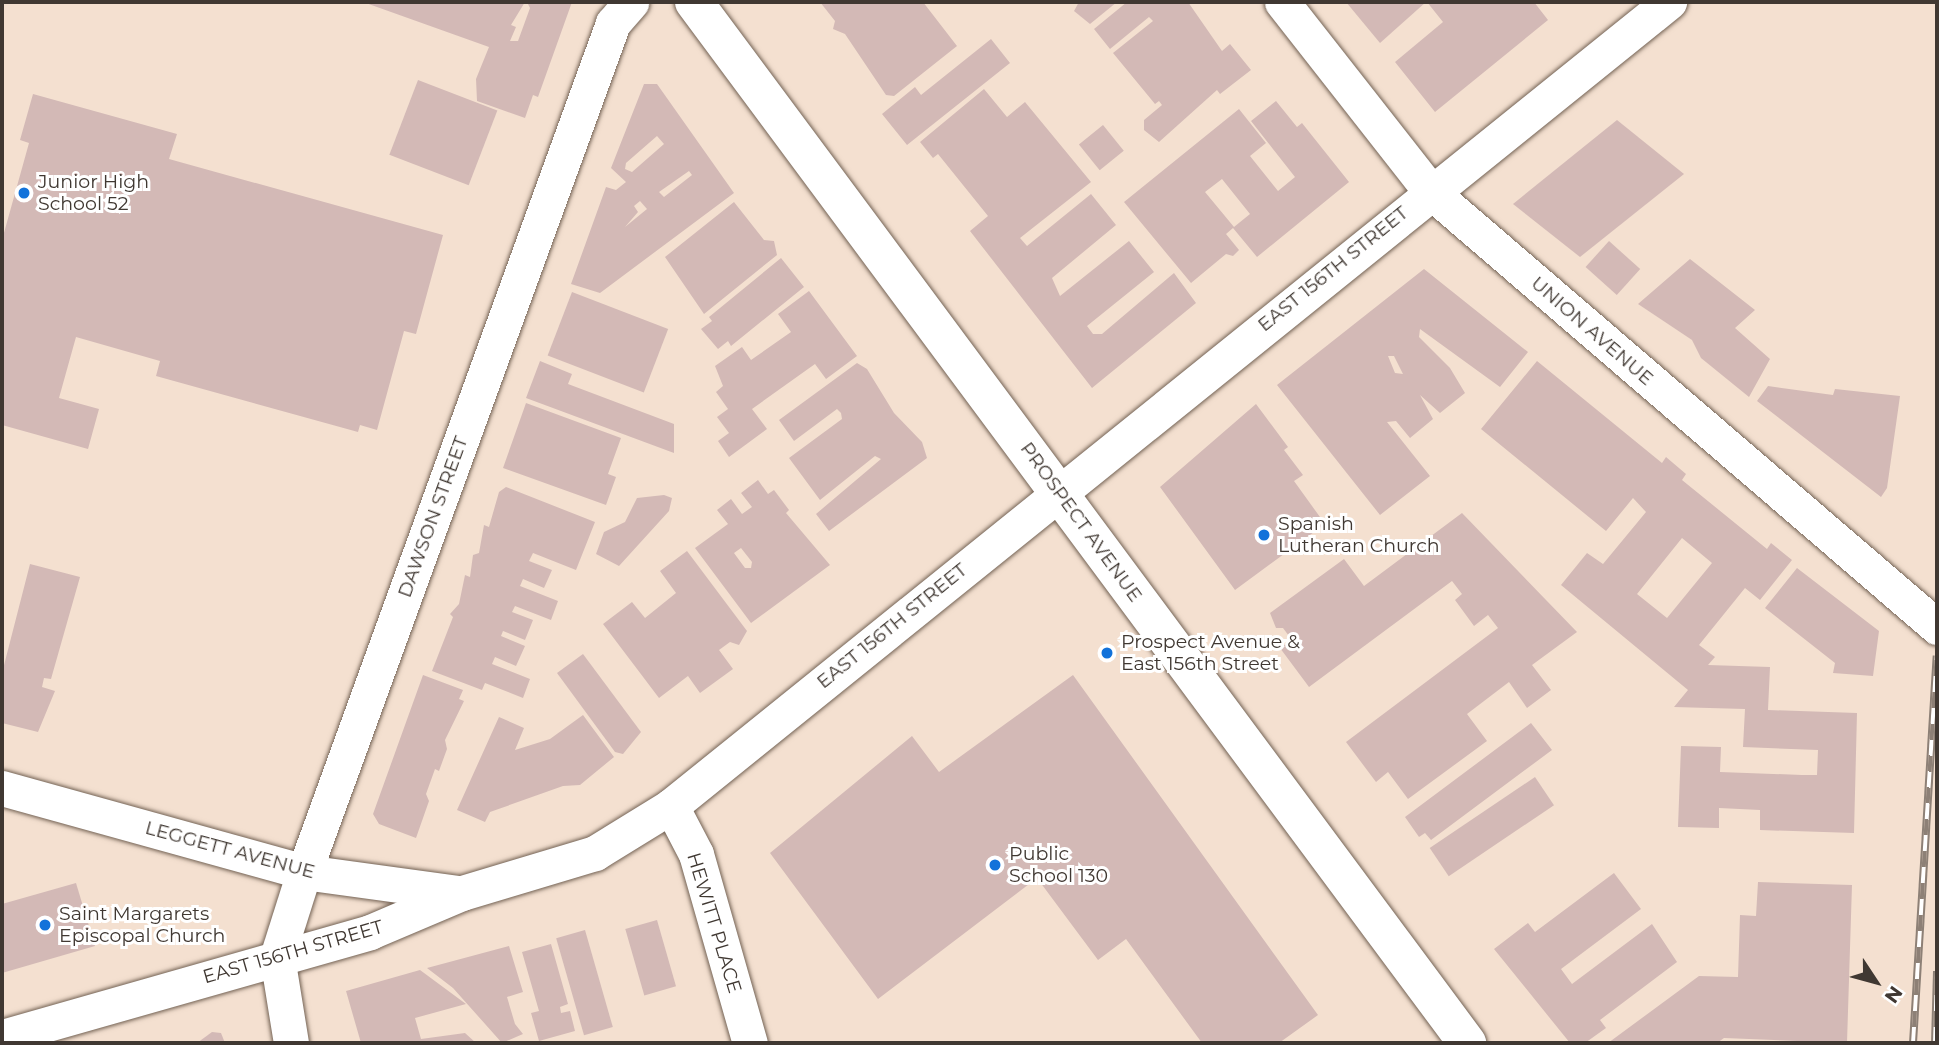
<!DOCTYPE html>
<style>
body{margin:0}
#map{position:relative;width:1939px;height:1045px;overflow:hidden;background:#f4e0d0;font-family:Montserrat,sans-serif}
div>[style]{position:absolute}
.building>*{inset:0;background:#d3b9b6;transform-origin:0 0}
.roads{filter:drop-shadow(0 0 2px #736254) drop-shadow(0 0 2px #736254)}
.minor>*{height:35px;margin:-17.5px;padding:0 17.5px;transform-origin:17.5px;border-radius:17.5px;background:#fff}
.tertiary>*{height:38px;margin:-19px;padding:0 19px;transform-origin:19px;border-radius:19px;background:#fff}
.rail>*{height:8px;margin-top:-4px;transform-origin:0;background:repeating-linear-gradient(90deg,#fff 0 16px,#8d8076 0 32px);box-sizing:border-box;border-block:2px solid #8d8076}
.dots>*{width:19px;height:19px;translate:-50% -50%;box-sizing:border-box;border:4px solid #fff;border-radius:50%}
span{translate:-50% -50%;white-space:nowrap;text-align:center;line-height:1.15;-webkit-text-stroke:6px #fff;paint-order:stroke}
.poi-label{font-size:19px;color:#403832}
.left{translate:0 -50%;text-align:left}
.street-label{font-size:19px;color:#403832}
.frame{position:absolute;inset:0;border:4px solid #403832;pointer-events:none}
.north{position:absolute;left:1841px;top:947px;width:70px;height:70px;-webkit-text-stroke:5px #fff;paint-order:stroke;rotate:126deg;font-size:19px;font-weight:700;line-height:28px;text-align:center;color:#403832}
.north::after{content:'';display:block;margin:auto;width:24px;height:32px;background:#403832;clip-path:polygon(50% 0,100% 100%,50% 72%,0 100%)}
</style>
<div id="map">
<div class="building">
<div style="clip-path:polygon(363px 2px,525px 2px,511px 25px,516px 27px,510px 41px,518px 41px,530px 8px,527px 2px,572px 2px,538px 97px,533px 95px,525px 118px,477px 101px,476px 79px,489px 47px)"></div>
<div style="clip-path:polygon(820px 2px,923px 2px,957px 46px,894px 96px,886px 95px,845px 34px,833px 29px,835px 21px)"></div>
<div style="clip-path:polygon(1079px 2px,1117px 2px,1090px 24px,1074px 11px)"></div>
<div style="clip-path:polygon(1127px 2px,1188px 2px,1222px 51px,1230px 44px,1251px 70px,1220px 94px,1217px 90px,1159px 142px,1144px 130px,1144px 120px,1162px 105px,1159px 101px,1155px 104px,1113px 53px,1153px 21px,1149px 17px,1110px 49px,1094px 29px)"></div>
<div style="clip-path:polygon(1346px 2px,1426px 2px,1380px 43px)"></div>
<div style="clip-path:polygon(1427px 2px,1534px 2px,1548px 20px,1435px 112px,1395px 62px,1443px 22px)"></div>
<div style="clip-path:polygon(991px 39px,1010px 63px,907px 145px,882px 114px,915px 87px,921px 95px)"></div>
<div style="left:418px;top:80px;width:85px;height:80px;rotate:21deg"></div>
<div style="clip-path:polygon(evenodd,644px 84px,657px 84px,734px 193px,600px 293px,571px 284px,606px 187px,616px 190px,626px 182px,611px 168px,644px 84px,657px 136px,664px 144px,632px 172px,625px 169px,626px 163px,657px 136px,644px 84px,689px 171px,692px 175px,664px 197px,659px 192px,689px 171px,644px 84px,640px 201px,647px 209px,625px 227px,638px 212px,634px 206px,640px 201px)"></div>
<div style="clip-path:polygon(984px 89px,1007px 117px,1025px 102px,1091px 182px,1020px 238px,1027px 246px,1091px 194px,1116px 225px,1052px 278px,1060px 296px,1129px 241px,1154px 272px,1087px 326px,1093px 334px,1102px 334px,1174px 273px,1196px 303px,1092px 388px,970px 231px,988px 216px,938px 154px,933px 158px,920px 142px)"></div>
<div style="clip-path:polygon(33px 94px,177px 134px,169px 159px,443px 235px,416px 334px,404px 331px,377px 430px,360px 425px,358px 432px,156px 376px,160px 361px,76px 337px,59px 398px,99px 409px,88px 449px,2px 425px,2px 240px,29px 143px,20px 140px)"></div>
<div style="clip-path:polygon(evenodd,1276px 101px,1297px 127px,1302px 123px,1349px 182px,1257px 257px,1233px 228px,1226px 234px,1239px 250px,1233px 256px,1226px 254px,1191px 283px,1124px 202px,1239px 109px,1266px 143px,1250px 156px,1278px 191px,1295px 177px,1251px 121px,1276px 101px,1222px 179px,1250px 214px,1234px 227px,1205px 192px,1222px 179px)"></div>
<div style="clip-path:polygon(1617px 120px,1684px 174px,1580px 257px,1513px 204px)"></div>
<div style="left:1103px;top:125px;width:33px;height:31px;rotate:51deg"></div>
<div style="clip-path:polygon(734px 202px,764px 240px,774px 241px,777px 255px,704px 314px,665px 257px)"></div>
<div style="left:1609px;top:241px;width:42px;height:35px;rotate:42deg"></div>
<div style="clip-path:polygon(781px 258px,804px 287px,731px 346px,728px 341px,718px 349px,701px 329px,712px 321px,709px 317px)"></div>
<div style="clip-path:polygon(1690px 259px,1755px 310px,1735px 328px,1770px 359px,1749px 397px,1701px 358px,1692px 340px,1638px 304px)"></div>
<div style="clip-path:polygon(evenodd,1424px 269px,1528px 352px,1500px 387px,1420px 329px,1419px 337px,1450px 368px,1465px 393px,1440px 413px,1420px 395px,1433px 419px,1410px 438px,1396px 421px,1387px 422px,1430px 476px,1380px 515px,1277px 385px,1424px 269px,1388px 356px,1394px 356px,1403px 374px,1395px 373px,1388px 356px)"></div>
<div style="clip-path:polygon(809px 291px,857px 356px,826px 379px,815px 364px,752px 409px,767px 429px,729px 457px,718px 441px,729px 433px,717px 417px,728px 409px,716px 392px,723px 386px,715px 366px,742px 347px,751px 360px,791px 332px,778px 314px)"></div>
<div style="left:572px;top:292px;width:103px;height:68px;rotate:21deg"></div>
<div style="clip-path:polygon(540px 361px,572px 374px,568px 384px,674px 424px,674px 453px,526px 398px)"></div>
<div style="clip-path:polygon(evenodd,1537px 361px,1662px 463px,1666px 457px,1686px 474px,1682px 480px,1767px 549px,1771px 543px,1792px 560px,1760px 600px,1745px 588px,1699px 645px,1715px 657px,1708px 665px,1770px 667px,1768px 710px,1857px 713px,1854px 833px,1760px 830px,1760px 810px,1719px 808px,1719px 828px,1678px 827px,1681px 746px,1721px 747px,1720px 772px,1802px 775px,1817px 775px,1818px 750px,1743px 747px,1745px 709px,1674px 707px,1688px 690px,1561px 585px,1587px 553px,1603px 564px,1646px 512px,1633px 498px,1606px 531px,1481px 429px,1537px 361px,1682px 538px,1712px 563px,1667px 618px,1637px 594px,1682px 538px)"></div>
<div style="clip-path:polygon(857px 363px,867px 369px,894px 413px,922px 442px,927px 458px,829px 531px,816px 514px,881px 459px,875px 456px,820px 500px,789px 458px,842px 419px,841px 413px,837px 409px,794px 441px,779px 420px)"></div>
<div style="clip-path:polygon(1768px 386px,1833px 395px,1835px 389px,1900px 396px,1887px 488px,1881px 497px,1757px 401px)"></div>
<div style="clip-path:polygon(526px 403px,621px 438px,608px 474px,616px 477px,606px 505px,503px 468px)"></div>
<div style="clip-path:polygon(1256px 404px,1288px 447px,1284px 450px,1303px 475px,1294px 481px,1325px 524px,1235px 590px,1160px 487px)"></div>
<div style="clip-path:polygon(evenodd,758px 480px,768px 494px,774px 490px,789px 510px,786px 513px,830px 565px,751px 623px,695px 548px,728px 524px,717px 510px,731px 499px,742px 514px,752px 507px,741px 493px,758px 480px,741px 548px,752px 562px,751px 568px,745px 568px,734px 553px,741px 548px)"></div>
<div style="clip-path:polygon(506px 487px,595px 522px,576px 570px,533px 553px,529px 561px,552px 570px,544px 588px,523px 579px,520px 586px,558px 601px,551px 620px,515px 606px,512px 612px,533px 620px,525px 640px,503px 631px,501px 636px,525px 646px,516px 666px,495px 657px,492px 664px,530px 679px,523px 698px,485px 683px,482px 690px,432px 671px,453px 617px,450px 614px,459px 604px,465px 575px,470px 577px,473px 555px,479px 553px,484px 525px,489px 527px,499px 492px)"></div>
<div style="clip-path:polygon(664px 495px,672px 498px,669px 511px,619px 566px,596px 554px,604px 532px,625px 522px,637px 498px)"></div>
<div style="clip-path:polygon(1462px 513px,1577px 632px,1532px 665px,1551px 690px,1527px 708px,1509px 682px,1467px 714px,1487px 741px,1408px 799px,1388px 772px,1376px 782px,1346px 742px,1498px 628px,1488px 615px,1474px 626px,1455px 600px,1462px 594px,1452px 581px,1309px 687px,1280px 648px,1292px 640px,1283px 628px,1276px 628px,1270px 613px,1344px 559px,1364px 586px)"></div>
<div style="clip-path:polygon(687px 551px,747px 631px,739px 645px,730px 642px,719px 650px,733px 669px,700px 693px,688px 676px,659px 698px,603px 624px,632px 602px,645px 618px,676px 593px,660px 571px)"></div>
<div style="clip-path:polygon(30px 564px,80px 577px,51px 679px,44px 678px,42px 687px,55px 691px,38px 732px,2px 723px,2px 673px)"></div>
<div style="clip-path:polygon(1797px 568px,1879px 631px,1873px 676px,1833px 673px,1835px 663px,1765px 608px)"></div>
<div style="clip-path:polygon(583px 654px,641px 732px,623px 754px,615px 752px,557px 673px)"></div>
<div style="clip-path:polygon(423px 675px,463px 690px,459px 699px,464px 701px,445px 740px,447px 749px,439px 771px,435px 769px,426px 794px,429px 801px,416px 838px,379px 824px,373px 814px)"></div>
<div style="clip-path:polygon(1073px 675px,1318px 1015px,1279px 1043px,1202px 1043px,1126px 939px,1098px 960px,1037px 878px,878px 999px,770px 853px,912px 736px,939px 772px)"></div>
<div style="clip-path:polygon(583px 715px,614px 757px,580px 785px,563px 786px,490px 812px,485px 822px,457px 810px,499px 717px,524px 728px,515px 750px,550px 739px)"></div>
<div style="clip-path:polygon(1531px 723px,1552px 750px,1431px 840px,1425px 833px,1419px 837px,1405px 817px)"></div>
<div style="left:1535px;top:777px;width:34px;height:127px;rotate:56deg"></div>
<div style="clip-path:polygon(1614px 873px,1641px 909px,1561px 969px,1572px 984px,1652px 924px,1677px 962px,1600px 1020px,1606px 1028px,1585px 1043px,1570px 1043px,1494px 949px,1528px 923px,1535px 932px)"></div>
<div style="clip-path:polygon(1758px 882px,1852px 885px,1847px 1043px,1724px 1038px,1717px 1043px,1608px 1043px,1699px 976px,1738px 977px,1740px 915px,1756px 916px)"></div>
<div style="clip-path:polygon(76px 883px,95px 946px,2px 973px,2px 904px)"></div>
<div style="left:657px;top:920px;width:69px;height:33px;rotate:74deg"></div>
<div style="left:585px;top:930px;width:101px;height:30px;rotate:74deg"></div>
<div style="clip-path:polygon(551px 944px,568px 1004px,560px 1007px,561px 1013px,570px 1011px,575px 1031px,539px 1041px,531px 1013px,539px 1011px,522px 952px)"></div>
<div style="clip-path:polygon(509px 946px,523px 992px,507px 997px,515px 1024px,523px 1034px,502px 1043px,453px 988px,427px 968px)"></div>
<div style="clip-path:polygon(420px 970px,466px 1004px,415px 1018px,421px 1039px,465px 1033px,476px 1043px,361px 1043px,346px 991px)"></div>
<div style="clip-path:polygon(212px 1032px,221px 1033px,225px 1043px,197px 1043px)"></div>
</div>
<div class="roads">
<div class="minor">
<div style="left:1282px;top:2px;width:240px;rotate:51.9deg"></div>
<div style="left:1430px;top:191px;width:669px;rotate:40.69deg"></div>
<div style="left:2px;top:788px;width:313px;rotate:15.5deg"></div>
<div style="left:304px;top:872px;width:155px;rotate:7.8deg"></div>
<div style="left:671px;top:806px;width:54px;rotate:62.5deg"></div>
<div style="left:696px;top:854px;width:197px;rotate:74.1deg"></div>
<div style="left:2px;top:1037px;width:383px;rotate:-15.9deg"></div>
<div style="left:370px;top:932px;width:100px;rotate:-23deg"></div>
<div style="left:462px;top:893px;width:139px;rotate:-16.7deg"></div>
<div style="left:595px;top:853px;width:89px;rotate:-31.7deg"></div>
<div style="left:671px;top:806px;width:1282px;rotate:-38.86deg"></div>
<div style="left:291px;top:1043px;width:87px;rotate:-99.2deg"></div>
<div style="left:277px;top:957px;width:89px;rotate:-72.4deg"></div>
<div style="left:304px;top:872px;width:903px;rotate:-70deg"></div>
<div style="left:613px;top:23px;width:28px;rotate:-49deg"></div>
</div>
<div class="tertiary">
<div style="left:694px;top:2px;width:1297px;rotate:53.4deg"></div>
</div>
</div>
<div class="rail">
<div style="left:1913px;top:1043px;width:388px;rotate:-86.5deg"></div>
<div style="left:1935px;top:1043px;width:72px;rotate:-88.4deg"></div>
</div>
<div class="dots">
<div style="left:24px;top:193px;background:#1272da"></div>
<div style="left:1264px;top:535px;background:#1272da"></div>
<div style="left:1107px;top:653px;background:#1272da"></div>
<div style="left:995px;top:865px;background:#1272da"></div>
<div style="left:45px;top:925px;background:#1272da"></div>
</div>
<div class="poi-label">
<span class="left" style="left:38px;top:193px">Junior High<br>School 52</span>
<span class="left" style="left:1278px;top:535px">Spanish<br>Lutheran Church</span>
<span class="left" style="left:1121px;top:653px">Prospect Avenue &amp;<br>East 156th Street</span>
<span class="left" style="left:1009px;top:865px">Public<br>School 130</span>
<span class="left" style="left:59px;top:925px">Saint Margarets<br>Episcopal Church</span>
</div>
<div class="street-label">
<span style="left:1333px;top:269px;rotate:-39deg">EAST 156TH STREET</span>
<span style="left:1592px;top:331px;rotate:41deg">UNION AVENUE</span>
<span style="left:433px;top:517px;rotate:-70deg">DAWSON STREET</span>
<span style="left:1081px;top:522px;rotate:54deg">PROSPECT AVENUE</span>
<span style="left:892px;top:626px;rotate:-39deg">EAST 156TH STREET</span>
<span style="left:230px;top:850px;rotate:15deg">LEGGETT AVENUE</span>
<span style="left:714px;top:923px;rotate:73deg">HEWITT PLACE</span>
<span style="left:293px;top:952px;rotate:-16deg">EAST 156TH STREET</span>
</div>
<div class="frame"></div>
<div class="north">N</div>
</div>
